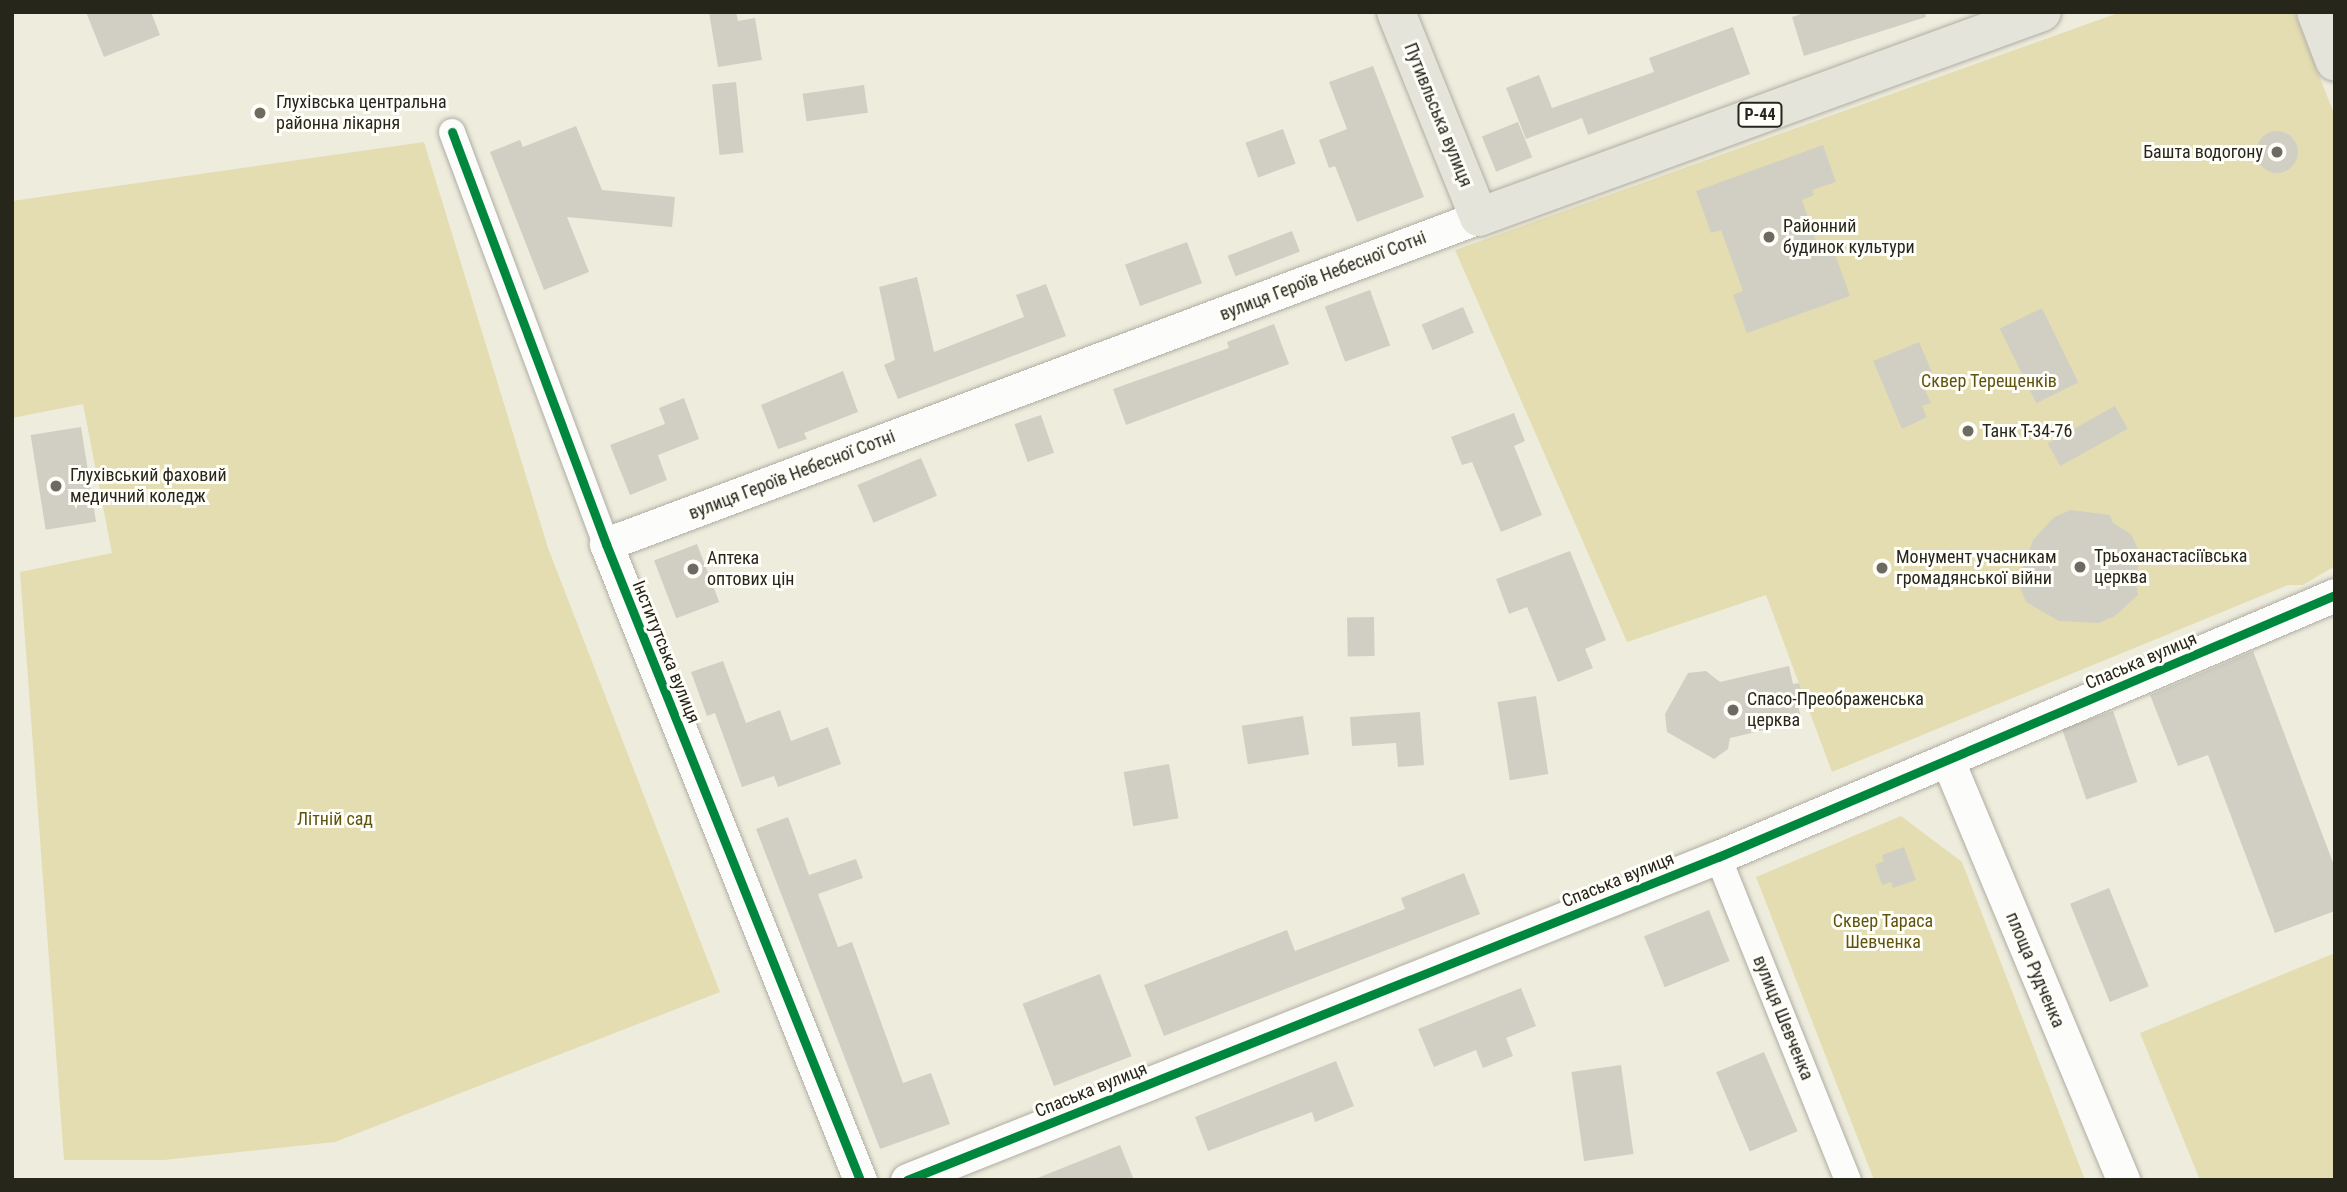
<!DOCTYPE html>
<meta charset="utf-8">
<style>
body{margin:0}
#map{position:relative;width:2347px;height:1192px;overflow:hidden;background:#eeecdd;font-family:"Roboto Condensed",sans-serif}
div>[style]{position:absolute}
.green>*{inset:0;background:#e4ddb2}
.building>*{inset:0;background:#d1cfc3;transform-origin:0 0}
.round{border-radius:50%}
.roads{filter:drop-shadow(0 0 2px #afada2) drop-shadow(0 0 2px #afada2)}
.minor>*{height:26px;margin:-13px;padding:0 13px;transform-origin:13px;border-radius:13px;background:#fcfcfa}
.tertiary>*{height:33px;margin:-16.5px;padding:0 16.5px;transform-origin:16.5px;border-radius:16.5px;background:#fcfcfa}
.primary>*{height:38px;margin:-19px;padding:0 19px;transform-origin:19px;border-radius:19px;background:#e5e4da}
.cycleway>*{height:9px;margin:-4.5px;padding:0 4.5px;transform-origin:4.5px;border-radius:4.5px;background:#00873e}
.dots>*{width:19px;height:19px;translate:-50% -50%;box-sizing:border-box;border:4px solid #fffef8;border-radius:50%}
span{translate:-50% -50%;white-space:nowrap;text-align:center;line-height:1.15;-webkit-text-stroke:6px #fffef8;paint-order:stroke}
.shield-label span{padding:2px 5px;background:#fffef8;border:2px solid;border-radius:5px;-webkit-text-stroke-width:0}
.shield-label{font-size:16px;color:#27261b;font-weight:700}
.poi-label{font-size:18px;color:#27261b}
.left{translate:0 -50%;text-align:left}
.right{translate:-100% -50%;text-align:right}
.street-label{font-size:18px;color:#27261b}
.park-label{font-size:18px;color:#5f540f}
.frame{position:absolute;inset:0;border:14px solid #27261b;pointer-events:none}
</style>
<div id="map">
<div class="green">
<div style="clip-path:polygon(2121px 12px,2294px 12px,2335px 116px,2335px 566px,2303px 585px,2288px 585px,1832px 772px,1766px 595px,1627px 642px,1455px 250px)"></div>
<div style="clip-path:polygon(424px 142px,548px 548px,720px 992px,335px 1142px,164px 1160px,64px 1160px,20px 572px,112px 553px,83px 404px,12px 418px,12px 201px)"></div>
<div style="clip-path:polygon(1901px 816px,1962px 862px,2085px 1180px,1874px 1180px,1756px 877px)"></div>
<div style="clip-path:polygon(2335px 953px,2335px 1180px,2200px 1180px,2140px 1033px)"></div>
</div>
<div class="building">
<div style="clip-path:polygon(86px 12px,151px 12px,160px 35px,104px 57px)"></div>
<div style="clip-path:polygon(709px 12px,736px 12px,738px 21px,755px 18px,762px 60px,718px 67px)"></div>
<div style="clip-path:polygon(1808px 12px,1925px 12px,1926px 17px,1804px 56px,1792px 17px)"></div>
<div style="clip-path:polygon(1733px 27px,1750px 74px,1588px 135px,1582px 118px,1526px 139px,1506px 88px,1539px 75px,1552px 108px,1654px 72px,1649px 58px)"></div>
<div style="clip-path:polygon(1373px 66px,1424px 197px,1357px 222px,1335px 166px,1329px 168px,1319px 140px,1347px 129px,1329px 82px)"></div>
<div style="left:736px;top:82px;width:71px;height:24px;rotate:84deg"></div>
<div style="left:864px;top:85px;width:28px;height:62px;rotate:82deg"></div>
<div style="left:1518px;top:122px;width:38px;height:39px;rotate:68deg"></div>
<div style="clip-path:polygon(576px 126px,602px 190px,675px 197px,672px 227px,567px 217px,589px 272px,544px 290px,490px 152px,520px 140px,523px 147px)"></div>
<div style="left:1283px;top:129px;width:37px;height:40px;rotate:70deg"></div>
<div class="round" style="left:2256px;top:131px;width:42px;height:42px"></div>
<div style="clip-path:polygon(1823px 145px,1836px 182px,1812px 190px,1814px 195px,1802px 200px,1817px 244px,1830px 240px,1850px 296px,1747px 333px,1733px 295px,1743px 291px,1721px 230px,1711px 233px,1696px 191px)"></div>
<div style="left:1292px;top:231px;width:22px;height:69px;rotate:69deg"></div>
<div style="left:1187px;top:242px;width:44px;height:66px;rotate:70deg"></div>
<div style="clip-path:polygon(917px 277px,934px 352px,1024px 317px,1016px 295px,1046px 284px,1066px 336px,898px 399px,884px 365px,895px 360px,879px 287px)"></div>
<div style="left:1370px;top:290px;width:59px;height:48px;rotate:70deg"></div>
<div style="left:1463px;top:307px;width:28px;height:45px;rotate:67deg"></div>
<div style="left:2042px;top:308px;width:83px;height:47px;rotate:64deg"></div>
<div style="clip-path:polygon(1274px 324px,1289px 364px,1126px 425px,1113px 389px,1229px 348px,1227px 342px)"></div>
<div style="clip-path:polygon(1919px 342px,1932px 372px,1919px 377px,1931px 403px,1922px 406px,1927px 417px,1902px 429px,1873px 361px)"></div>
<div style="clip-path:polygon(843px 371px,858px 412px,804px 433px,807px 439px,778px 449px,761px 405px)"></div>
<div style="clip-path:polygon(684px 398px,699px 439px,658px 455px,667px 480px,630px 495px,610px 445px,665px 424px,659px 408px)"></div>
<div style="left:2115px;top:406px;width:26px;height:77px;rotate:61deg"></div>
<div style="clip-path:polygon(1514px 413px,1525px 441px,1514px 446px,1542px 515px,1501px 532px,1472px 462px,1462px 465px,1451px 437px)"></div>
<div style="left:1041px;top:415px;width:40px;height:28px;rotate:71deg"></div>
<div style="left:81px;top:427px;width:96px;height:51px;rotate:81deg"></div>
<div style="left:921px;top:458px;width:41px;height:69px;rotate:67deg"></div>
<div style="clip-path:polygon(2071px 510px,2110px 515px,2113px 523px,2131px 534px,2142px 557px,2135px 576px,2138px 595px,2115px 616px,2099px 623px,2059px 621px,2026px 602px,2018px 582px,2033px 540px,2054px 517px)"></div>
<div style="left:697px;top:544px;width:62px;height:46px;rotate:69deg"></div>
<div style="clip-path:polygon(1570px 551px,1606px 640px,1585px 649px,1593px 668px,1558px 682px,1527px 607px,1509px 614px,1496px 579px)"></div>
<div style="left:1374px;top:617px;width:39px;height:27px;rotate:89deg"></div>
<div style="clip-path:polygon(2253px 651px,2335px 868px,2335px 911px,2275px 933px,2208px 755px,2178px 766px,2150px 695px)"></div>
<div style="clip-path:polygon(723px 661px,746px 723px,780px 710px,791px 741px,828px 727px,841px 764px,778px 787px,774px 776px,742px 787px,715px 713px,707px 716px,691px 672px)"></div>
<div style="clip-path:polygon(1789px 666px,1793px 684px,1799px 683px,1805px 700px,1797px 702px,1802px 721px,1730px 738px,1728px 749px,1714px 759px,1667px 732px,1665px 714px,1688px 673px,1706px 671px,1720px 682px)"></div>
<div style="left:1536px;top:696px;width:79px;height:39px;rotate:81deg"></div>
<div style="left:2113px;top:711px;width:75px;height:54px;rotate:71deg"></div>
<div style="clip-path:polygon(1420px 712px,1424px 765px,1398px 767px,1396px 743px,1352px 746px,1350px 717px)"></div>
<div style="left:1303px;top:716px;width:39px;height:62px;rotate:81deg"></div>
<div style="left:1169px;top:764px;width:55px;height:46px;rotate:80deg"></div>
<div style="clip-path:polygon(788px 817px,809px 875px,856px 859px,863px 878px,818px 894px,838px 947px,852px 942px,903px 1083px,931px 1073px,950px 1124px,880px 1149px,756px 829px)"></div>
<div style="clip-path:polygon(1904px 847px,1916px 880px,1893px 888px,1891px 882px,1882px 885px,1875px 865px,1884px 861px,1882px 855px)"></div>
<div style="clip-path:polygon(1464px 873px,1480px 914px,1164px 1036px,1144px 985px,1287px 930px,1295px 951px,1405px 909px,1401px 898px)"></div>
<div style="left:2109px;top:888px;width:106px;height:42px;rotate:68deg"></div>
<div style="left:1709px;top:910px;width:55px;height:70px;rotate:68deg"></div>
<div style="left:1100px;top:974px;width:88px;height:83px;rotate:69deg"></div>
<div style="clip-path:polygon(1521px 988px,1536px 1026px,1506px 1038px,1513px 1056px,1483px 1068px,1476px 1050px,1434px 1067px,1418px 1029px)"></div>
<div style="left:1764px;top:1052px;width:86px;height:52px;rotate:67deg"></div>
<div style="clip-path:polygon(1336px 1061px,1354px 1106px,1315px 1122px,1312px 1112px,1208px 1151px,1195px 1117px)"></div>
<div style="left:1621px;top:1065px;width:90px;height:50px;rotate:82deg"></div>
<div style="clip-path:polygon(1120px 1145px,1134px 1180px,1035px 1180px,1035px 1179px)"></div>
</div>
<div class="roads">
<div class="minor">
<div style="left:452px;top:132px;width:440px;rotate:69.5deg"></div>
<div style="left:1718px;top:857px;width:348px;rotate:68.1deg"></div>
</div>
<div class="tertiary">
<div style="left:1948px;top:761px;width:454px;rotate:67.3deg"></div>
<div style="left:860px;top:1180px;width:685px;rotate:-111.77deg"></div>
<div style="left:606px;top:544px;width:932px;rotate:-20.53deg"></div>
<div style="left:907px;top:1180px;width:873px;rotate:-21.72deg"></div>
<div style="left:1718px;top:857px;width:670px;rotate:-23.01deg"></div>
</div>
<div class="primary">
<div style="left:1396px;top:12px;width:221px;rotate:68deg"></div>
<div style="left:1479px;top:217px;width:599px;rotate:-20.01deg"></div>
<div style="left:2316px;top:12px;width:53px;rotate:69.2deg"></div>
</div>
</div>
<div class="cycleway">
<div style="left:452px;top:132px;width:440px;rotate:69.5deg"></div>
<div style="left:606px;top:544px;width:685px;rotate:68.23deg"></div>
<div style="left:907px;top:1180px;width:873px;rotate:-21.72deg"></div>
<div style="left:1718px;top:857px;width:670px;rotate:-23.01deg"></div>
</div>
<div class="dots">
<div style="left:260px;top:113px;background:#6d6b5f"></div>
<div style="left:2277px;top:152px;background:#6d6b5f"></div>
<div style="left:1769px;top:237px;background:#6d6b5f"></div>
<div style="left:1968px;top:431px;background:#6d6b5f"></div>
<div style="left:56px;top:486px;background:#6d6b5f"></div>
<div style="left:2080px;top:567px;background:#6d6b5f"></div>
<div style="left:1882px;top:568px;background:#6d6b5f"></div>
<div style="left:693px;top:569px;background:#6d6b5f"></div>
<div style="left:1733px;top:710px;background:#6d6b5f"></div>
</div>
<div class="shield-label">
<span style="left:1760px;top:115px">Р-44</span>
</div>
<div class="poi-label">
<span class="left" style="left:276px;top:113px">Глухівська центральна<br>районна лікарня</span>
<span class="right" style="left:2263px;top:152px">Башта водогону</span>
<span class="left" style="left:1783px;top:237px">Районний<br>будинок культури</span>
<span class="left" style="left:1982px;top:431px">Танк Т-34-76</span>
<span class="left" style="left:70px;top:486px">Глухівський фаховий<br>медичний коледж</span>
<span class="left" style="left:2094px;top:567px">Трьоханастасіївська<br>церква</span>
<span class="left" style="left:1896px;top:568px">Монумент учасникам<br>громадянської війни</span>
<span class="left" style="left:707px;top:569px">Аптека<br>оптових цін</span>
<span class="left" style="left:1747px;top:710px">Спасо-Преображенська<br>церква</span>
</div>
<div class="street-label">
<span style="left:1438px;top:115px;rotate:68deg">Путивльська вулиця</span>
<span style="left:1323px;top:276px;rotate:-21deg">вулиця Героїв Небесної Сотні</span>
<span style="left:792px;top:475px;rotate:-21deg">вулиця Героїв Небесної Сотні</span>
<span style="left:666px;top:652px;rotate:68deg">Інститутська вулиця</span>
<span style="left:2141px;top:661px;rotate:-23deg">Спаська вулиця</span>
<span style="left:1618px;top:880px;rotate:-22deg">Спаська вулиця</span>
<span style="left:2035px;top:970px;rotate:67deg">площа Рудченка</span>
<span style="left:1783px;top:1018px;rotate:68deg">вулиця Шевченка</span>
<span style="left:1091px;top:1090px;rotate:-22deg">Спаська вулиця</span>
</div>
<div class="park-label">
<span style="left:1989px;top:381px">Сквер Терещенків</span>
<span style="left:335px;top:819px">Літній сад</span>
<span style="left:1883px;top:932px">Сквер Тараса<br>Шевченка</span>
</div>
<div class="frame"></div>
</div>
